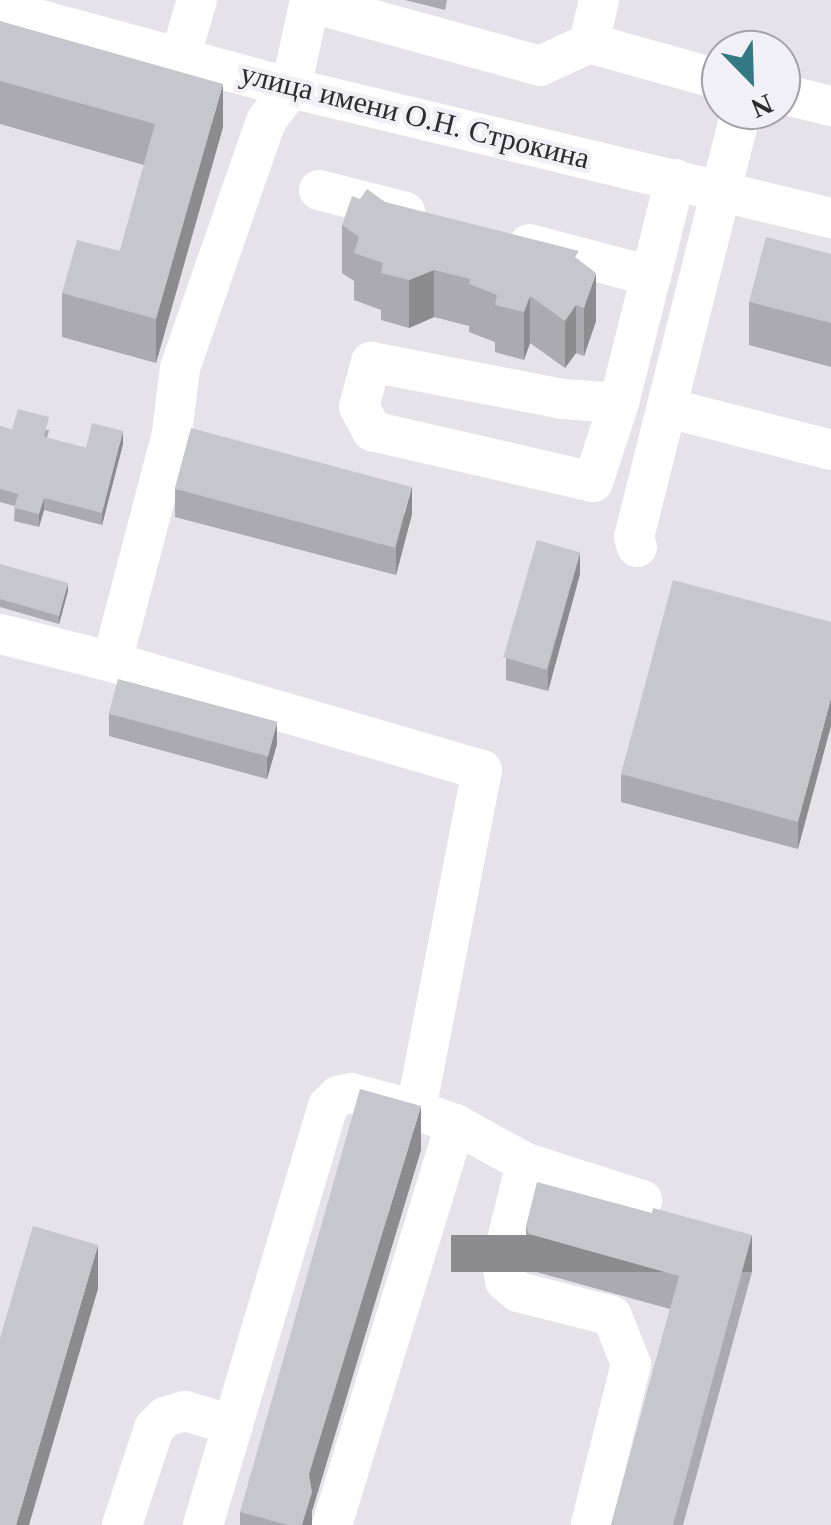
<!DOCTYPE html>
<meta charset="utf-8">
<style>
body{margin:0}
#map{position:relative;width:831px;height:1525px;overflow:hidden;background:#e5e2ea;font-family:Georgia,serif}
div>[style]{position:absolute}
.minor>*{height:40px;margin:-20px;padding:0 20px;transform-origin:20px;border-radius:20px;background:#fff}
.wall>*{inset:0;background:#aaaab0}
.shaded-wall>*{inset:0;background:#8b8b90;transform-origin:0 0}
.building>*{inset:0;background:#c6c6cd;transform-origin:0 0}
span{translate:-50% -50%;white-space:nowrap;text-align:center;line-height:1.15;-webkit-text-stroke:9px #f2f0f7;paint-order:stroke}
.street-label{font-size:30px;color:#2c2b2e}
.north{position:absolute;left:701px;top:30px;width:100px;height:100px;box-sizing:border-box;background:#f2f0f7;border:2px solid #a3a1a7;border-radius:50%;rotate:157deg;font-size:28px;font-weight:700;line-height:40px;text-align:center;color:#2c2b2e}
.north::after{content:'';display:block;margin:auto;width:35px;height:45px;background:#337985;clip-path:polygon(50% 0,100% 100%,50% 72%,0 100%)}
</style>
<div id="map">
<div class="minor">
<div style="left:312px;top:3px;width:237px;rotate:15.4deg"></div>
<div style="left:540px;top:66px;width:54px;rotate:-25.1deg"></div>
<div style="left:589px;top:43px;width:137px;rotate:15.7deg"></div>
<div style="left:0;top:9px;width:302px;rotate:15.2deg"></div>
<div style="left:291px;top:88px;width:555px;rotate:13.54deg"></div>
<div style="left:589px;top:43px;width:44px;rotate:-76.9deg"></div>
<div style="left:180px;top:58px;width:60px;rotate:-73.7deg"></div>
<div style="left:781px;top:94px;width:51px;rotate:13.5deg"></div>
<div style="left:319px;top:190px;width:89px;rotate:14.3deg"></div>
<div style="left:529px;top:244px;width:126px;rotate:14.7deg"></div>
<div style="left:651px;top:276px;width:100px;rotate:-76.1deg"></div>
<div style="left:619px;top:403px;width:83px;rotate:108.2deg"></div>
<div style="left:593px;top:482px;width:227px;rotate:-167deg"></div>
<div style="left:372px;top:431px;width:27px;rotate:-118deg"></div>
<div style="left:359px;top:407px;width:47px;rotate:-75.1deg"></div>
<div style="left:371px;top:362px;width:196px;rotate:10.9deg"></div>
<div style="left:563px;top:399px;width:56px;rotate:4.1deg"></div>
<div style="left:619px;top:403px;width:131px;rotate:-75.9deg"></div>
<div style="left:668px;top:408px;width:168px;rotate:14.4deg"></div>
<div style="left:637px;top:547px;width:10px;rotate:-107deg"></div>
<div style="left:634px;top:537px;width:440px;rotate:-75.9deg"></div>
<div style="left:0;top:634px;width:115px;rotate:14deg"></div>
<div style="left:112px;top:662px;width:385px;rotate:16.3deg"></div>
<div style="left:482px;top:770px;width:346px;rotate:101deg"></div>
<div style="left:112px;top:662px;width:237px;rotate:-75.3deg"></div>
<div style="left:172px;top:433px;width:65px;rotate:-83deg"></div>
<div style="left:180px;top:368px;width:262px;rotate:-70.8deg"></div>
<div style="left:266px;top:121px;width:41px;rotate:-52.9deg"></div>
<div style="left:291px;top:88px;width:90px;rotate:-77.8deg"></div>
<div style="left:526px;top:1163px;width:101px;rotate:103.8deg"></div>
<div style="left:502px;top:1261px;width:20px;rotate:81deg"></div>
<div style="left:505px;top:1281px;width:17px;rotate:40deg"></div>
<div style="left:518px;top:1292px;width:97px;rotate:14.3deg"></div>
<div style="left:612px;top:1316px;width:52px;rotate:68.4deg"></div>
<div style="left:631px;top:1364px;width:166px;rotate:104deg"></div>
<div style="left:122px;top:1525px;width:102px;rotate:-71.7deg"></div>
<div style="left:154px;top:1428px;width:16px;rotate:-45deg"></div>
<div style="left:165px;top:1417px;width:21px;rotate:-17deg"></div>
<div style="left:185px;top:1411px;width:50px;rotate:16.3deg"></div>
<div style="left:203px;top:1525px;width:437px;rotate:-73.4deg"></div>
<div style="left:328px;top:1106px;width:14px;rotate:-45deg"></div>
<div style="left:338px;top:1096px;width:13px;rotate:-13deg"></div>
<div style="left:351px;top:1093px;width:67px;rotate:14.7deg"></div>
<div style="left:416px;top:1110px;width:41px;rotate:19.7deg"></div>
<div style="left:455px;top:1124px;width:81px;rotate:28.8deg"></div>
<div style="left:526px;top:1163px;width:122px;rotate:17.7deg"></div>
<div style="left:332px;top:1525px;width:419px;rotate:-72.9deg"></div>
</div>
<div class="wall">
<div style="clip-path:polygon(405px 0,447px 0,445px 10px)"></div>
<div style="clip-path:polygon(0 21px,223px 127px,156px 363px,62px 337px,62px 293px,120px 251px,144px 165px,0 124px)"></div>
<div style="clip-path:polygon(360px 199px,385px 202px,579px 260px,596px 321px,584px 356px,576px 353px,565px 368px,530px 343px,524px 360px,495px 352px,495px 342px,469px 332px,469px 326px,434px 317px,409px 328px,381px 320px,381px 310px,354px 300px,354px 281px,342px 273px,342px 225px)"></div>
<div style="clip-path:polygon(831px 254px,831px 367px,749px 345px,749px 302px)"></div>
<div style="clip-path:polygon(0 426px,12px 430px,49px 430px,47px 438px,86px 448px,123px 444px,102px 525px,44px 510px,39px 527px,14px 521px,15px 506px,0 502px)"></div>
<div style="clip-path:polygon(175px 489px,412px 514px,396px 575px,175px 517px)"></div>
<div style="clip-path:polygon(0 564px,68px 591px,59px 624px,0 607px)"></div>
<div style="clip-path:polygon(580px 574px,548px 691px,506px 680px,506px 658px)"></div>
<div style="clip-path:polygon(831px 622px,798px 849px,621px 802px,621px 774px)"></div>
<div style="clip-path:polygon(109px 714px,277px 744px,267px 779px,109px 736px)"></div>
<div style="clip-path:polygon(421px 1150px,312px 1511px,312px 1525px,240px 1525px,240px 1512px)"></div>
<div style="clip-path:polygon(526px 1226px,752px 1272px,683px 1525px,611px 1525px,670px 1309px,529px 1270px,526px 1262px)"></div>
</div>
<div class="shaded-wall">
<div style="clip-path:polygon(223px 84px,223px 127px,156px 363px,156px 319px)"></div>
<div style="clip-path:polygon(434px 270px,434px 317px,409px 328px,409px 280px)"></div>
<div style="clip-path:polygon(596px 273px,596px 321px,584px 356px,584px 308px)"></div>
<div style="clip-path:polygon(530px 296px,530px 343px,524px 360px,524px 312px)"></div>
<div style="clip-path:polygon(576px 305px,576px 353px,565px 368px,565px 321px)"></div>
<div style="clip-path:polygon(123px 431px,123px 444px,102px 525px,102px 513px)"></div>
<div style="clip-path:polygon(412px 486px,412px 514px,396px 575px,396px 547px)"></div>
<div style="clip-path:polygon(44px 498px,44px 510px,39px 527px,39px 514px)"></div>
<div style="clip-path:polygon(580px 552px,580px 574px,548px 691px,548px 669px)"></div>
<div style="clip-path:polygon(68px 583px,68px 591px,59px 624px,59px 616px)"></div>
<div style="clip-path:polygon(831px 698px,831px 726px,798px 849px,798px 822px)"></div>
<div style="clip-path:polygon(277px 722px,277px 744px,267px 779px,267px 758px)"></div>
<div style="clip-path:polygon(421px 1106px,421px 1150px,312px 1511px,312px 1525px,302px 1525px,309px 1474px)"></div>
<div style="left:752px;top:1235px;width:37px;height:301px;rotate:90deg"></div>
<div style="clip-path:polygon(98px 1245px,98px 1289px,29px 1525px,16px 1525px)"></div>
</div>
<div class="building">
<div style="clip-path:polygon(0 21px,223px 84px,156px 319px,62px 293px,77px 240px,120px 251px,155px 124px,0 81px)"></div>
<div style="clip-path:polygon(367px 189px,385px 202px,579px 251px,575px 257px,596px 273px,584px 308px,576px 305px,565px 321px,530px 296px,524px 312px,495px 305px,497px 295px,469px 284px,470px 279px,434px 270px,409px 280px,381px 273px,383px 263px,354px 253px,359px 237px,342px 225px,352px 196px,360px 199px)"></div>
<div style="clip-path:polygon(766px 237px,831px 254px,831px 323px,749px 302px)"></div>
<div style="clip-path:polygon(18px 409px,49px 417px,44px 437px,86px 448px,92px 423px,123px 431px,102px 513px,44px 498px,39px 514px,14px 508px,18px 494px,0 489px,0 426px,12px 430px)"></div>
<div style="left:191px;top:428px;width:228px;height:63px;rotate:15deg"></div>
<div style="left:537px;top:540px;width:45px;height:122px;rotate:16deg"></div>
<div style="clip-path:polygon(0 564px,68px 583px,59px 616px,0 599px)"></div>
<div style="clip-path:polygon(673px 580px,831px 622px,831px 698px,798px 822px,621px 774px)"></div>
<div style="left:118px;top:679px;width:165px;height:36px;rotate:15deg"></div>
<div style="clip-path:polygon(360px 1089px,421px 1106px,309px 1474px,312px 1492px,302px 1525px,288px 1525px,240px 1512px)"></div>
<div style="clip-path:polygon(537px 1182px,652px 1213px,653px 1208px,752px 1235px,673px 1525px,611px 1525px,679px 1276px,529px 1234px,526px 1226px)"></div>
<div style="clip-path:polygon(33px 1226px,98px 1245px,16px 1525px,0 1525px,0 1338px)"></div>
</div>
<div class="street-label">
<span style="left:415px;top:116px;rotate:14deg">улица имени О.Н. Строкина</span>
</div>
<div class="north">N</div>
</div>
